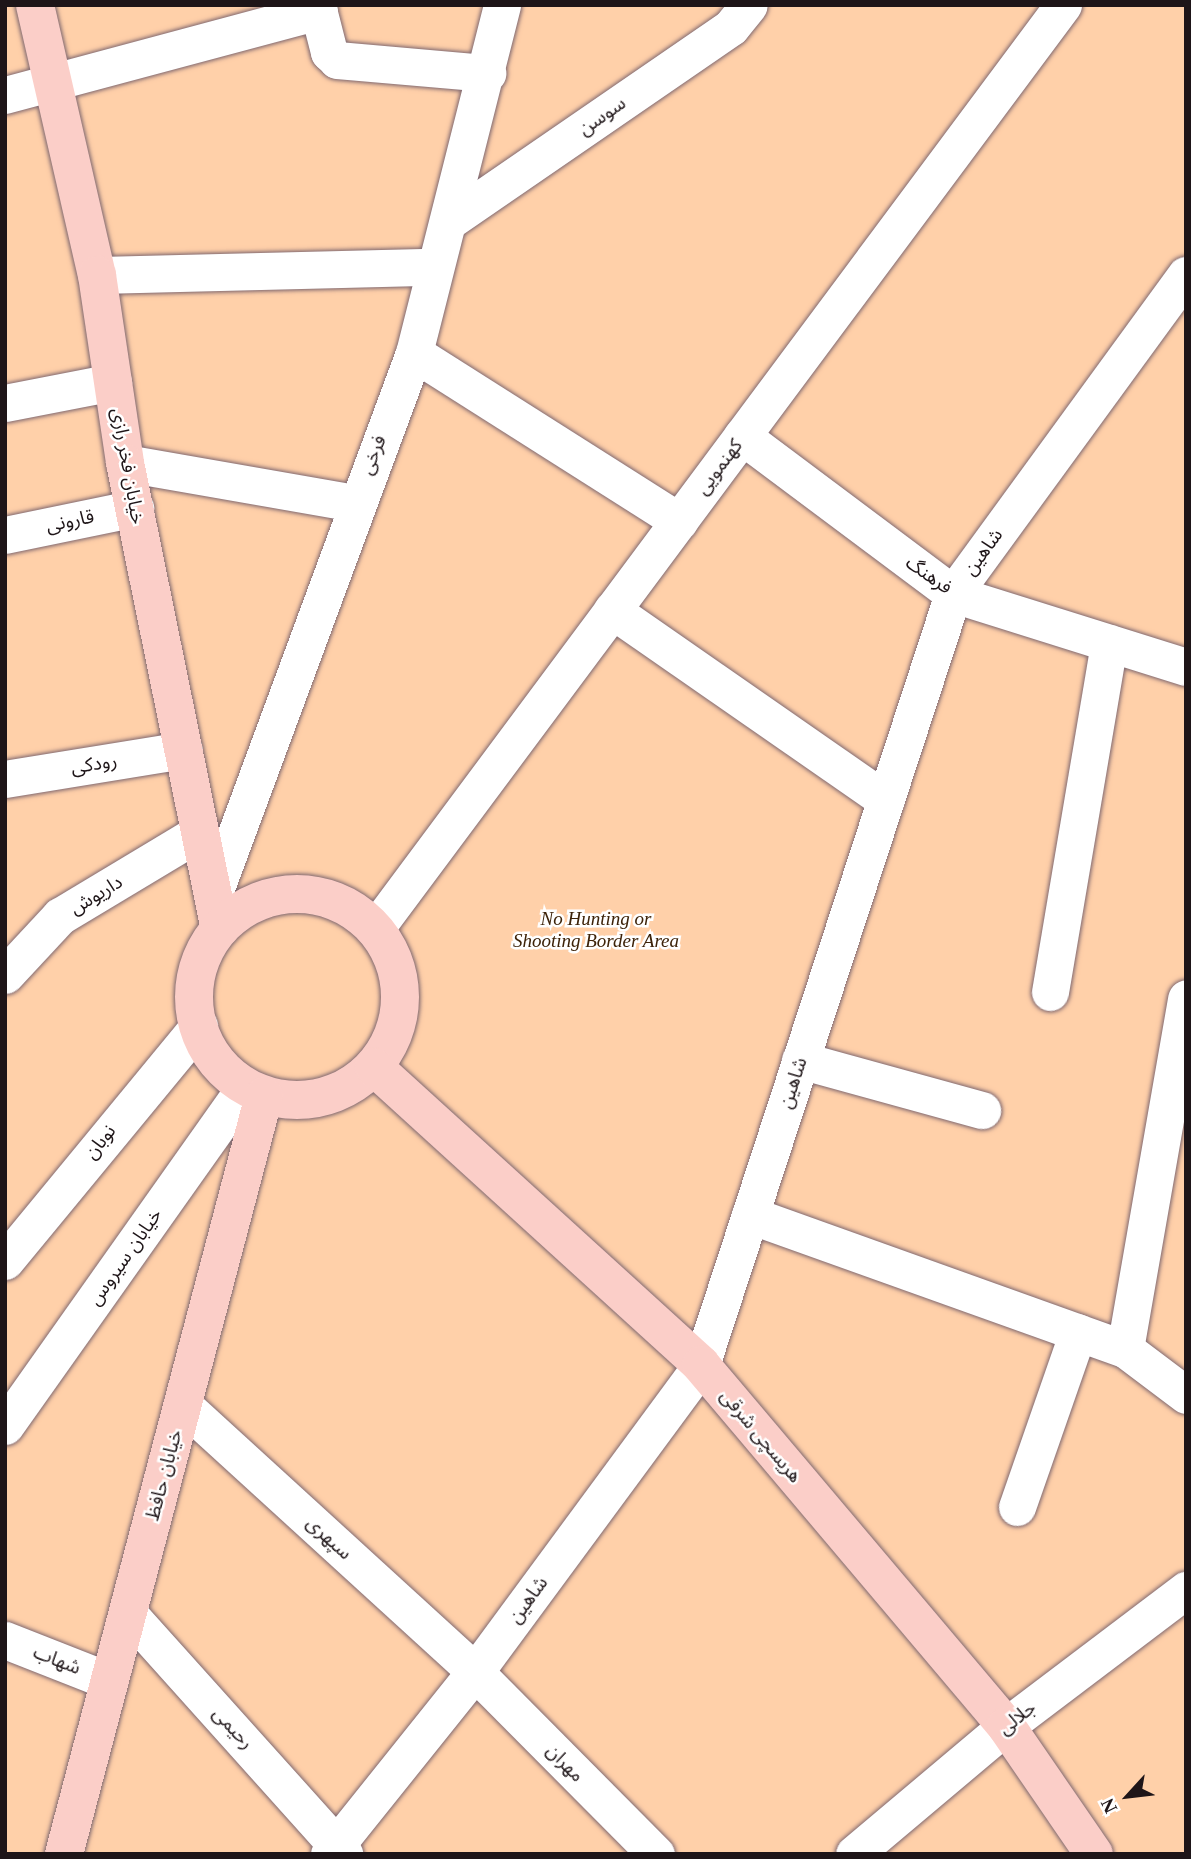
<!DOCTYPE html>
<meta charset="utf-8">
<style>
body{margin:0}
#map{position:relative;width:1191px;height:1859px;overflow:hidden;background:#fdf7f9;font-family:"Times New Roman","Noto Sans Arabic",serif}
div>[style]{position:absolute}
.green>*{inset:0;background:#ffd0a9;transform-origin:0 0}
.roads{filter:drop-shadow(0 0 2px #806870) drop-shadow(0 0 2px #806870)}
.minor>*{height:37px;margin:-18.5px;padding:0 18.5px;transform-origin:18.5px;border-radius:18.5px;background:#fff}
.major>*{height:38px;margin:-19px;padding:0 19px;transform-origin:19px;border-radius:19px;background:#fbcec8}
.major>.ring{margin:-19px;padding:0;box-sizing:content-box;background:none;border:38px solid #fbcec8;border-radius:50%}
span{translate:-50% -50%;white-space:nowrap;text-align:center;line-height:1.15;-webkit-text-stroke:5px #fff;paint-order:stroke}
.street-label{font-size:19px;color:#1e1518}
.park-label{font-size:19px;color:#3d2309;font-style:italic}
.frame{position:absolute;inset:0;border:7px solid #1e1518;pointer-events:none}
.north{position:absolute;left:1093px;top:1761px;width:70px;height:70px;-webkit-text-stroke:5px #fff;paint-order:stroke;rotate:243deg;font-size:19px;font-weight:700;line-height:28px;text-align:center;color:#1e1518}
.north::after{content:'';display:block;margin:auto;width:24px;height:32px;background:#1e1518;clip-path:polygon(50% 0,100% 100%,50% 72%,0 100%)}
</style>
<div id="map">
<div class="green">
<div style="left:5px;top:5px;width:1181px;height:1849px"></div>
</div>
<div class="roads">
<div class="minor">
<div style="left:317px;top:5px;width:49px;rotate:75.7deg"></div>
<div style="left:329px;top:52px;width:11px;rotate:45deg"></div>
<div style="left:337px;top:60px;width:151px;rotate:5deg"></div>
<div style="left:5px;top:95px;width:325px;rotate:-15deg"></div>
<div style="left:449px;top:221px;width:342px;rotate:-34.5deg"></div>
<div style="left:731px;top:27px;width:28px;rotate:-51deg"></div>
<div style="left:97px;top:275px;width:337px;rotate:-1.4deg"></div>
<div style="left:414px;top:353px;width:314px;rotate:32.4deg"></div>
<div style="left:5px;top:403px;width:110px;rotate:-11deg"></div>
<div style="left:742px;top:436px;width:264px;rotate:36.8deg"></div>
<div style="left:953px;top:594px;width:244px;rotate:17.4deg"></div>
<div style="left:125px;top:463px;width:232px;rotate:9.9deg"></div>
<div style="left:5px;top:535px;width:133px;rotate:-11.7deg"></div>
<div style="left:612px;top:610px;width:333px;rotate:34.8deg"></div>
<div style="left:5px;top:779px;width:181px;rotate:-9.2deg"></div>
<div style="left:213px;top:896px;width:579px;rotate:-69.69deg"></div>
<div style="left:414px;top:353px;width:359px;rotate:-75.8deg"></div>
<div style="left:375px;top:929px;width:1152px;rotate:-53.33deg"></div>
<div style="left:5px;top:975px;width:81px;rotate:-47deg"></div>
<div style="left:60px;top:916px;width:163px;rotate:-31deg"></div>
<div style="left:1050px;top:992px;width:354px;rotate:-80.4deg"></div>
<div style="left:800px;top:1060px;width:189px;rotate:15.4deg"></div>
<div style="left:750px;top:1215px;width:398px;rotate:19.7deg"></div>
<div style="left:1125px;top:1349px;width:76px;rotate:37deg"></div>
<div style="left:5px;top:1261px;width:305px;rotate:-50.5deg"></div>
<div style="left:1125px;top:1349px;width:356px;rotate:-80.1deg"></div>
<div style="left:182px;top:1404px;width:397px;rotate:42.4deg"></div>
<div style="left:475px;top:1672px;width:257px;rotate:45.2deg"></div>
<div style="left:5px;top:1426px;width:415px;rotate:-54.7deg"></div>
<div style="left:1017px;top:1507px;width:185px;rotate:-70.8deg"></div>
<div style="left:128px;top:1613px;width:324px;rotate:48.1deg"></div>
<div style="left:5px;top:1640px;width:112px;rotate:21.5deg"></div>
<div style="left:329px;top:1854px;width:233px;rotate:-51.3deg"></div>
<div style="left:475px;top:1672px;width:381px;rotate:-53.6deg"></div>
<div style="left:701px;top:1365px;width:811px;rotate:-71.9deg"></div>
<div style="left:953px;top:594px;width:395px;rotate:-53.9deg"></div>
<div style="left:854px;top:1854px;width:199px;rotate:-40.1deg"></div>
<div style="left:1006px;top:1726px;width:226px;rotate:-37.1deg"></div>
</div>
<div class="major">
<div style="left:35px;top:5px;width:277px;rotate:77.1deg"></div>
<div style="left:97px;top:275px;width:190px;rotate:81.5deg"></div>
<div style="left:125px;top:463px;width:475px;rotate:78.5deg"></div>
<div class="ring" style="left:194px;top:894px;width:168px;height:168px"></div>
<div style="left:374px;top:1067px;width:442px;rotate:42.3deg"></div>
<div style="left:701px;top:1365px;width:473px;rotate:49.8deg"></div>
<div style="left:1006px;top:1726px;width:155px;rotate:55.5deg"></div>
<div style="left:64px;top:1854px;width:784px;rotate:-75.22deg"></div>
</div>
</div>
<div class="street-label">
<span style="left:602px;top:116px;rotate:-35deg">سوسن</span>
<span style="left:373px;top:455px;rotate:-68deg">فرخی</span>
<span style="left:128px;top:466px;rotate:80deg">خیابان فخر رازی</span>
<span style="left:719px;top:467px;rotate:-53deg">کهنمویی</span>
<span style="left:70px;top:521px;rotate:-12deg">قارونی</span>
<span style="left:983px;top:552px;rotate:-54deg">شاهین</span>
<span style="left:929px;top:575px;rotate:35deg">فرهنگ</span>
<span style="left:94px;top:764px;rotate:-9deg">رودکی</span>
<span style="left:96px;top:895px;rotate:-31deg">داریوش</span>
<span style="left:793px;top:1083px;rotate:-72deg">شاهین</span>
<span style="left:100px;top:1142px;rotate:-52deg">نوبان</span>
<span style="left:125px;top:1257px;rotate:-55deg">خیابان سیروس</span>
<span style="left:761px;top:1436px;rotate:50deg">هریسچی شرقی</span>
<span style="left:164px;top:1475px;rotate:-75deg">خیابان حافظ</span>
<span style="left:329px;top:1538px;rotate:42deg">سپهری</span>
<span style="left:528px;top:1600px;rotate:-54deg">شاهین</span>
<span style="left:57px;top:1660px;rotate:21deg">شهاب</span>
<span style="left:1017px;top:1718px;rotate:-38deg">جلالی</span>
<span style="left:233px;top:1728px;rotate:47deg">رحیمی</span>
<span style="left:565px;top:1763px;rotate:45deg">مهران</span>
</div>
<div class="park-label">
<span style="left:596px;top:930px">No Hunting or<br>Shooting Border Area</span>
</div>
<div class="frame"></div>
<div class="north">N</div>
</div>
